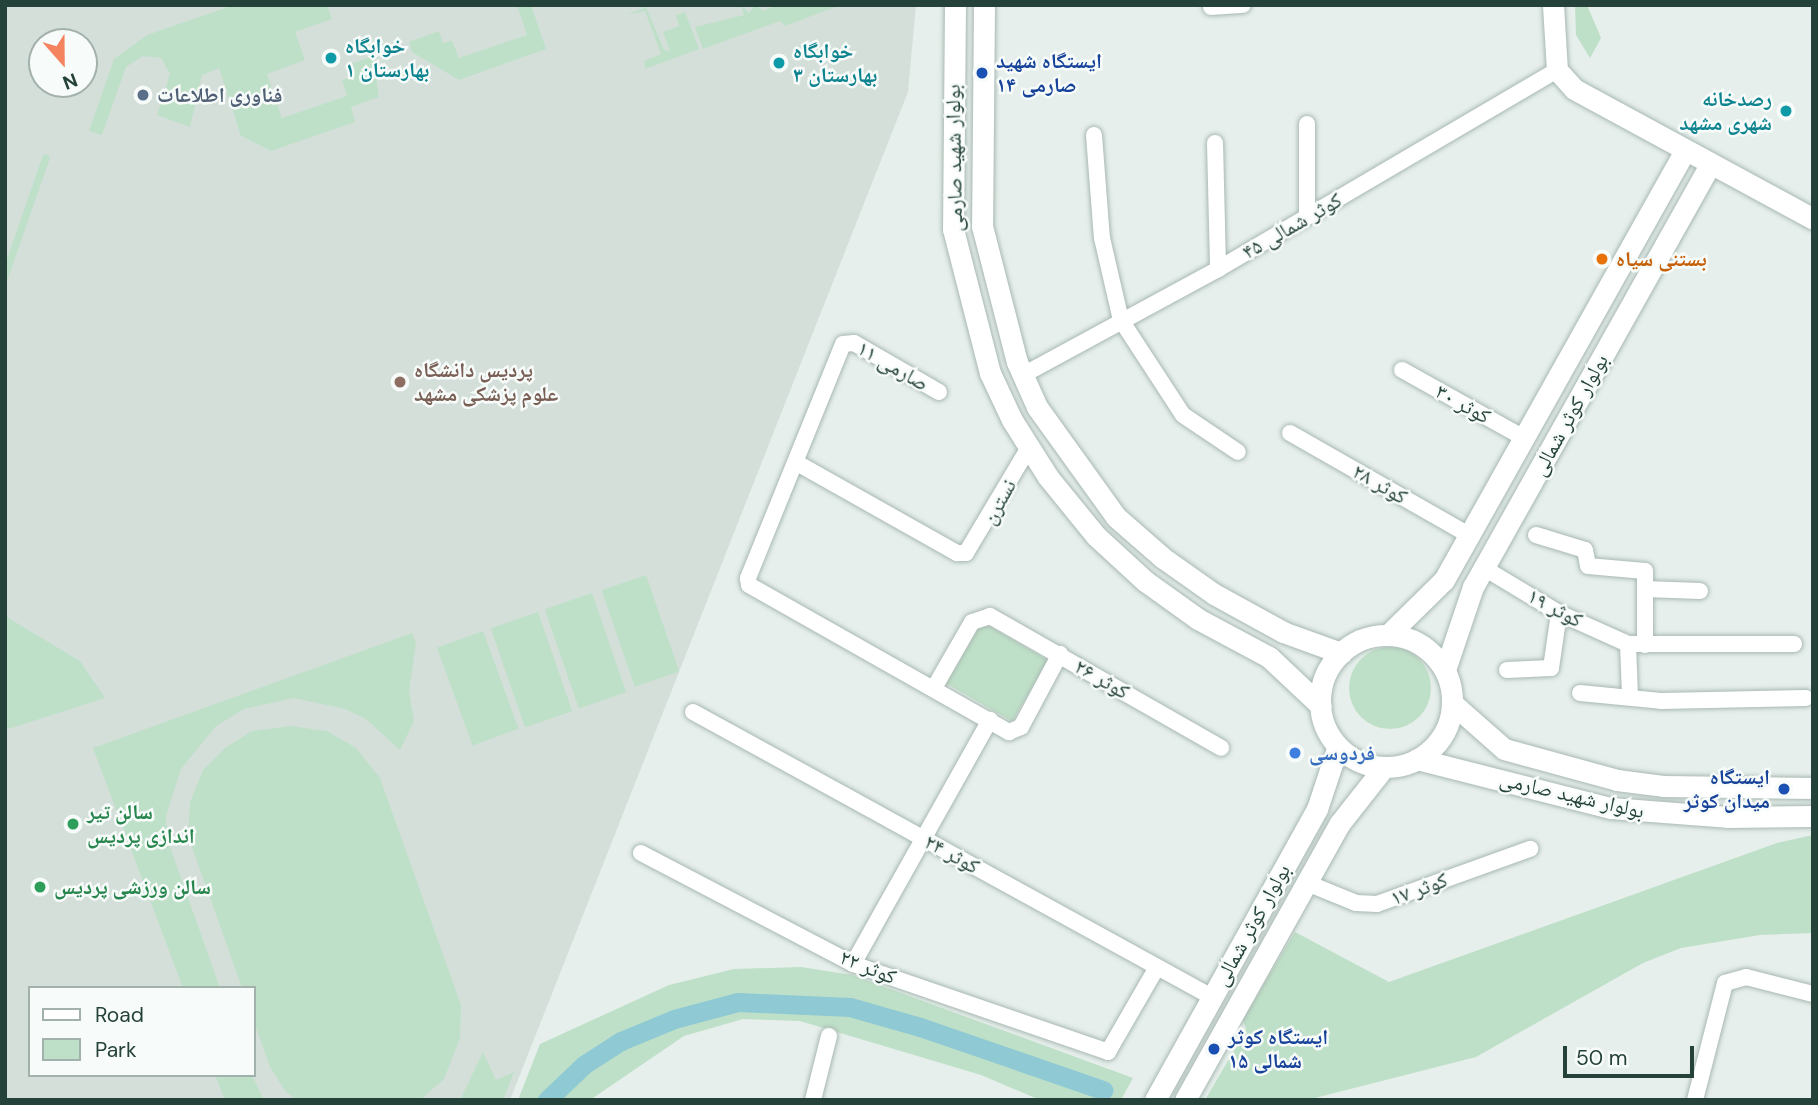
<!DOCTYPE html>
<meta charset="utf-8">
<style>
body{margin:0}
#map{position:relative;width:1818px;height:1105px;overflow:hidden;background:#e6efeb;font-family:"DM Sans","Noto Naskh Arabic",sans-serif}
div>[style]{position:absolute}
.built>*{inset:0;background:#d4dfda}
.green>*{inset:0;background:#bfe0c8;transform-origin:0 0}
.round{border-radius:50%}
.canal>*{height:19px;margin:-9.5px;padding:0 9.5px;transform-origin:9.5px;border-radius:9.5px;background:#8ec9d4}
.roads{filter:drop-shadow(0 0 2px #a8b8b2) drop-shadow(0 0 2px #a8b8b2)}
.minor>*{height:16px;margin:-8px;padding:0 8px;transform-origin:8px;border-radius:8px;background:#fff}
.tertiary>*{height:21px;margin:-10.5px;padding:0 10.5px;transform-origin:10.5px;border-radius:10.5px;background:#fff}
.secondary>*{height:21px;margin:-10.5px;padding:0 10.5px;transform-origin:10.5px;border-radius:10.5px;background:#fff}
.secondary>.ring{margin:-10.5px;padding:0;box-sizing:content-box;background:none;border:21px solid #fff;border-radius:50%}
.dots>*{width:19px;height:19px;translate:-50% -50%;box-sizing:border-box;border:4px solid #f7fbf9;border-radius:50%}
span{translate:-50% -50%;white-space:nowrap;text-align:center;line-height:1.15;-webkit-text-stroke:5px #f7fbf9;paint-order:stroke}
.culture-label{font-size:21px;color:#0d838f;font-weight:700}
.left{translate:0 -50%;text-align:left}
.right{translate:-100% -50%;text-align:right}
.transit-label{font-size:21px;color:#164399;font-weight:700}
.service-label{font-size:21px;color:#4e5e75;font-weight:700}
.street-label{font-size:21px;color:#24423a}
.food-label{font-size:21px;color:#c56008;font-weight:700}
.education-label{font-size:21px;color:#785e54;font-weight:700}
.shop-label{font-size:21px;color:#366cbe;font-weight:700}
.leisure-label{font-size:21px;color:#27864d;font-weight:700}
.frame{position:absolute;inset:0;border:7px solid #24423a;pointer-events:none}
.legend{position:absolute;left:28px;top:986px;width:228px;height:91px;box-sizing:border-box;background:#f7fbf9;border:2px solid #a3b1ad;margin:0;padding:9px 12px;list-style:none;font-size:21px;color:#24423a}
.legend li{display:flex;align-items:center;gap:14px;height:35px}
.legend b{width:35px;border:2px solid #a3b1ad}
.north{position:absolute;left:28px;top:28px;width:70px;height:70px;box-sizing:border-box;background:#f7fbf9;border:2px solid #a3b1ad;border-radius:50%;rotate:159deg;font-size:19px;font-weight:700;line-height:28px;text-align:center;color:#24423a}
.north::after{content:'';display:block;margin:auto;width:24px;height:32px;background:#f4845f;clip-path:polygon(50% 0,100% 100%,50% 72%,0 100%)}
.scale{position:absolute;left:1563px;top:1046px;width:131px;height:32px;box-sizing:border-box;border:4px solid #24423a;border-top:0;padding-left:9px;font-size:21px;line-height:24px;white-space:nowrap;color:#24423a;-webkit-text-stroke:5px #f7fbf9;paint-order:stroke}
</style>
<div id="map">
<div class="built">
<div style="clip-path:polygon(evenodd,5px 5px,916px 5px,908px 92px,510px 1100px,5px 1100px,5px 5px,42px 42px,84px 42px,84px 84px,42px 84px,42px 42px,5px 5px,30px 988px,254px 988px,254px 1075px,30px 1075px,30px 988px)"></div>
</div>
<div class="green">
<div style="clip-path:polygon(234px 5px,327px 5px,332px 19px,295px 32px,305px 60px,267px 74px,282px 118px,347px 96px,342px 80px,352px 76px,348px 65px,373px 56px,379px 97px,351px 107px,355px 122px,271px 151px,241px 136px,219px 68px,202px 75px,190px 127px,157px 115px,170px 74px,161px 58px,143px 56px,126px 67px,102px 135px,89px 131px,114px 59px,147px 35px)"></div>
<div style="clip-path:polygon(517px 5px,531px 5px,546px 49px,459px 80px,412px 52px,409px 42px,439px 31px,443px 43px,452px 41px,459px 58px,527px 35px)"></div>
<div style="clip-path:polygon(741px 5px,749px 13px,756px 5px,763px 11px,778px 5px,838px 6px,785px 26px,780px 21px,703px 49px,695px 27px,744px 15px)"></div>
<div style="clip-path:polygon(1575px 5px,1587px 5px,1601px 38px,1590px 58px,1576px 35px)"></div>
<div style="clip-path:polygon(646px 7px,664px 50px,670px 51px,663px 32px,679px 26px,676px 15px,685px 12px,699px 49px,645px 69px,644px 61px,661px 54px,645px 11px,626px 15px)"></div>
<div style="clip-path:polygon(47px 154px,50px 158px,5px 287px,5px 265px,43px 155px)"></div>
<div style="left:646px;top:575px;width:102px;height:47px;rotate:71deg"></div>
<div style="left:592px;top:593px;width:105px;height:50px;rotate:71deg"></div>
<div style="left:538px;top:612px;width:105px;height:50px;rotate:71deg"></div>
<div style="clip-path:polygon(5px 616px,80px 661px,105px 698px,5px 730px)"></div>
<div style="left:982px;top:622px;width:76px;height:71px;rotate:30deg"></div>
<div style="left:483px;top:631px;width:104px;height:49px;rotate:70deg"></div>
<div style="clip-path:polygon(412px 633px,416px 643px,409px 692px,414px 721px,400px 750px,366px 719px,345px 709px,294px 698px,244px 709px,216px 726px,181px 769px,166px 816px,168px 841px,220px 988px,183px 988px,93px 748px)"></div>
<div class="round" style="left:1349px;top:647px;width:82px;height:82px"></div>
<div style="clip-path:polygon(290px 726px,327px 731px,356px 748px,380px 778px,461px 1005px,460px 1038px,444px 1079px,420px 1100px,297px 1100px,285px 1091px,270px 1067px,254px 1022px,254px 988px,242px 988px,188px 836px,190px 802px,203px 770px,225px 748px,252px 731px)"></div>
<div style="clip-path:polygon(1813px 835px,1813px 933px,1760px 935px,1681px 948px,1643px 963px,1476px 1057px,1307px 1100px,1205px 1100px,1246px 1030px,1243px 1019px,1295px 932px,1389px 982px,1777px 843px)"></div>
<div style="clip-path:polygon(801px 967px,852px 975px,1133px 1078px,1121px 1100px,1040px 1100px,981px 1075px,800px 1021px,743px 1019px,684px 1036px,590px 1100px,518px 1100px,540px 1044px,669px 985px,734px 969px)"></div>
<div style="clip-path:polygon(483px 1052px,496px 1080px,514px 1072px,503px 1100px,460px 1100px)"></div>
<div style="clip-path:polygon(215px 1075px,252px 1075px,264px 1100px,225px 1100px)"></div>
</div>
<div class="canal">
<div style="left:547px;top:1100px;width:52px;rotate:-43.5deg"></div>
<div style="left:585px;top:1064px;width:43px;rotate:-32.6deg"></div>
<div style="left:621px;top:1041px;width:57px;rotate:-22.5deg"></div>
<div style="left:674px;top:1019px;width:66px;rotate:-14.9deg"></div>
<div style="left:738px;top:1002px;width:112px;rotate:2.6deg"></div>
<div style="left:850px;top:1007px;width:73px;rotate:15.9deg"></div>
<div style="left:920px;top:1027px;width:194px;rotate:19deg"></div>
</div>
<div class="roads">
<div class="minor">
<div style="left:1211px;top:7px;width:32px;rotate:-4deg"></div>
<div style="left:1307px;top:124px;width:93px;rotate:90deg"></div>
<div style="left:1094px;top:135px;width:103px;rotate:85.6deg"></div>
<div style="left:1102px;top:238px;width:84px;rotate:77deg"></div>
<div style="left:1121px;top:320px;width:113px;rotate:56.9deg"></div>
<div style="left:1183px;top:415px;width:66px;rotate:33.9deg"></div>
<div style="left:1215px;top:143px;width:126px;rotate:88.6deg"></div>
<div style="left:1402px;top:370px;width:140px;rotate:29.1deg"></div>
<div style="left:1023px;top:375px;width:222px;rotate:-28.5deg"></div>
<div style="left:1218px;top:269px;width:393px;rotate:-30.4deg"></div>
<div style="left:939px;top:392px;width:98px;rotate:-150deg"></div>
<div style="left:854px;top:343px;width:11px;rotate:175deg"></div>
<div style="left:843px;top:344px;width:253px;rotate:112.1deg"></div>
<div style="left:748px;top:578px;width:7px;rotate:82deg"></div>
<div style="left:749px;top:585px;width:299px;rotate:29.5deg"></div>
<div style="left:1009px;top:732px;width:13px;rotate:-23deg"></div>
<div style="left:1021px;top:727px;width:83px;rotate:-61.9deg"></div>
<div style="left:1290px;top:433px;width:206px;rotate:29.7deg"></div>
<div style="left:797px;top:463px;width:184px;rotate:29.4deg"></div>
<div style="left:957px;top:553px;width:9px"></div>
<div style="left:966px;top:553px;width:121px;rotate:-59.2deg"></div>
<div style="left:1536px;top:535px;width:51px;rotate:17deg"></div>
<div style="left:1585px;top:550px;width:16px;rotate:79deg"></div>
<div style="left:1588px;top:566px;width:57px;rotate:5deg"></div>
<div style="left:1645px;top:571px;width:74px;rotate:90deg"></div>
<div style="left:1484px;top:568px;width:87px;rotate:31deg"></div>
<div style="left:1559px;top:613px;width:76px;rotate:24.2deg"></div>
<div style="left:1628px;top:644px;width:166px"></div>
<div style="left:1645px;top:589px;width:55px;rotate:2.1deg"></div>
<div style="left:1628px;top:644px;width:51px;rotate:87.8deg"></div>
<div style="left:1507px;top:670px;width:44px;rotate:-2.6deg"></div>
<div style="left:1551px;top:668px;width:56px;rotate:-81.7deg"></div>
<div style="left:934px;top:688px;width:76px;rotate:-60.1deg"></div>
<div style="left:972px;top:622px;width:19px;rotate:-18deg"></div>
<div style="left:990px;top:616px;width:266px;rotate:29.7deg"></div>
<div style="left:1580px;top:693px;width:81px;rotate:5.6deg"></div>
<div style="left:1661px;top:701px;width:145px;rotate:-1.2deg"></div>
<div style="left:693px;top:712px;width:592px;rotate:28.77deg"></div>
<div style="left:641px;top:853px;width:239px;rotate:27.6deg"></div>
<div style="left:853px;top:964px;width:270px;rotate:19deg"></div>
<div style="left:1108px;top:1052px;width:98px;rotate:-60deg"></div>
<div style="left:1307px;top:883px;width:53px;rotate:22.2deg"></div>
<div style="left:1356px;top:903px;width:21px;rotate:3deg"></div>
<div style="left:1377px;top:904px;width:163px;rotate:-19.8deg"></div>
<div style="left:853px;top:964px;width:280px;rotate:-60.7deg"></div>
<div style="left:813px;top:1100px;width:66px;rotate:-76deg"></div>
<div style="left:1695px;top:1100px;width:121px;rotate:-75.6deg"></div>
<div style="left:1725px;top:983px;width:22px;rotate:-16deg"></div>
<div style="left:1746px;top:977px;width:69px;rotate:14.2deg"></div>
</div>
<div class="tertiary">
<div style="left:1553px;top:5px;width:65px;rotate:86.5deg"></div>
<div style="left:1557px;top:70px;width:25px;rotate:48deg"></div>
<div style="left:1574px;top:89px;width:272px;rotate:28.5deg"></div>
<div style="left:1388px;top:635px;width:78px;rotate:-44.5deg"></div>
<div style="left:1444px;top:580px;width:491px;rotate:-60.7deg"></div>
<div style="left:1445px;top:670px;width:88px;rotate:-71.4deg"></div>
<div style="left:1473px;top:587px;width:483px;rotate:-60.7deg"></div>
<div style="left:1155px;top:1100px;width:333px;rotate:-60.9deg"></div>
<div style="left:1317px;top:809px;width:66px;rotate:-71.6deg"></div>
<div style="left:1185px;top:1100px;width:317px;rotate:-60.8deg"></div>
<div style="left:1340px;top:823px;width:71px;rotate:-51.8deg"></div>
</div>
<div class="secondary">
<div style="left:955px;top:5px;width:224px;rotate:90.5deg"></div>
<div style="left:953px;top:229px;width:149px;rotate:75.6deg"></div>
<div style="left:990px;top:373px;width:52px;rotate:64.9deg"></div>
<div style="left:1012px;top:420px;width:67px;rotate:57.7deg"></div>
<div style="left:1048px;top:477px;width:76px;rotate:50.9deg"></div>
<div style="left:1096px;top:536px;width:67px;rotate:42.6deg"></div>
<div style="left:1145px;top:581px;width:65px;rotate:35.6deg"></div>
<div style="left:1198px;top:619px;width:81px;rotate:28.2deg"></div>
<div style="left:1269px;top:657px;width:71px;rotate:43.3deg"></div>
<div style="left:984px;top:5px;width:221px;rotate:90.5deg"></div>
<div style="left:982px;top:226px;width:140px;rotate:75.6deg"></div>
<div style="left:1017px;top:362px;width:49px;rotate:66deg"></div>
<div style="left:1037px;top:407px;width:135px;rotate:54.3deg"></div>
<div style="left:1116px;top:517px;width:62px;rotate:41.1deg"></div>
<div style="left:1163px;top:558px;width:62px;rotate:35.2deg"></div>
<div style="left:1214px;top:594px;width:79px;rotate:28.8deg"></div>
<div style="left:1283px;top:632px;width:62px;rotate:19.9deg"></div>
<div class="ring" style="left:1320px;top:635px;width:111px;height:111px"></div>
<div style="left:1452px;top:703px;width:69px;rotate:41.5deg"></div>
<div style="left:1504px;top:749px;width:117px;rotate:15.3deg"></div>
<div style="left:1617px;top:780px;width:46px;rotate:7.4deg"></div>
<div style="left:1663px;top:786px;width:150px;rotate:0.8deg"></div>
<div style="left:1417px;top:759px;width:200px;rotate:14.2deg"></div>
<div style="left:1611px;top:808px;width:116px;rotate:4.4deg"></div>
<div style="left:1727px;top:817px;width:86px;rotate:-0.7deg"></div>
</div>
</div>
<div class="dots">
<div style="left:331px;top:58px;background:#0f9aa8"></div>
<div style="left:779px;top:63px;background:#0f9aa8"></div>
<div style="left:982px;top:73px;background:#1a4fb4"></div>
<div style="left:143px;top:95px;background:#5c6f8a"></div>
<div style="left:1786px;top:111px;background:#0f9aa8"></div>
<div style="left:1602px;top:259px;background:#e8710a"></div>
<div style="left:400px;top:382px;background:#8d6e63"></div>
<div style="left:1295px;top:753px;background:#3f7fe0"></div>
<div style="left:1784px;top:789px;background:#1a4fb4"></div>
<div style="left:73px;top:824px;background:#2e9e5b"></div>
<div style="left:40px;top:887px;background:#2e9e5b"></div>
<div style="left:1214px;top:1049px;background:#1a4fb4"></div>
</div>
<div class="culture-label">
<span class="left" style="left:345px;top:58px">خوابگاه<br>بهارستان ١</span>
<span class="left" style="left:793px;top:63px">خوابگاه<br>بهارستان ۳</span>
<span class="right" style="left:1772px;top:111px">رصدخانه<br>شهری مشهد</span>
</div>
<div class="transit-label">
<span class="left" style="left:996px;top:73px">ایستگاه شهید<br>صارمی ۱۴</span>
<span class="right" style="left:1770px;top:789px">ایستگاه<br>میدان کوثر</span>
<span class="left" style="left:1228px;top:1049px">ایستگاه کوثر<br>شمالی ۱۵</span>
</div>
<div class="service-label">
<span class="left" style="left:157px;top:95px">فناوری اطلاعات</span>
</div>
<div class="street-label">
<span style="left:954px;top:158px;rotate:-91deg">بولوار شهید صارمی</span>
<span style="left:1292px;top:226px;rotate:-30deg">کوثر شمالی ۴۵</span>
<span style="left:893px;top:366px;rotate:30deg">صارمی ۱۱</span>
<span style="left:1463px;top:404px;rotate:29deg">کوثر ۳۰</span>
<span style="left:1570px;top:415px;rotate:-61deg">بولوار کوثر شمالی</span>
<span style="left:1380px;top:484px;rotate:30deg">کوثر ۲۸</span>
<span style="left:999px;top:502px;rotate:-61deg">نسترن</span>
<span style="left:1555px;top:608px;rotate:28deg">کوثر ۱۹</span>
<span style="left:1102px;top:679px;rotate:30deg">کوثر ۲۶</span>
<span style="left:1572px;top:795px;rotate:13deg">بولوار شهید صارمی</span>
<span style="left:952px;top:854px;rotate:29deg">کوثر ۲۴</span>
<span style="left:1419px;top:889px;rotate:-20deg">کوثر ۱۷</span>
<span style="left:1252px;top:925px;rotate:-61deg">بولوار کوثر شمالی</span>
<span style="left:868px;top:967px;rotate:22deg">کوثر ۲۲</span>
</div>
<div class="food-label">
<span class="left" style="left:1616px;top:259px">بستنی سیاه</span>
</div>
<div class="education-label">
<span class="left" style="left:414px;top:382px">پردیس دانشگاه<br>علوم پزشکی مشهد</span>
</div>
<div class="shop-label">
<span class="left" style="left:1309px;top:753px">فردوسی</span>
</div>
<div class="leisure-label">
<span class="left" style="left:87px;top:824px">سالن تیر<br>اندازی پردیس</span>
<span class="left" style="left:54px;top:887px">سالن ورزشی پردیس</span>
</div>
<div class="frame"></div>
<ul class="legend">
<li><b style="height:9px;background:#fff"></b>Road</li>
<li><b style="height:19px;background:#bfe0c8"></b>Park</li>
</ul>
<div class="north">N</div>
<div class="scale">50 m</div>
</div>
